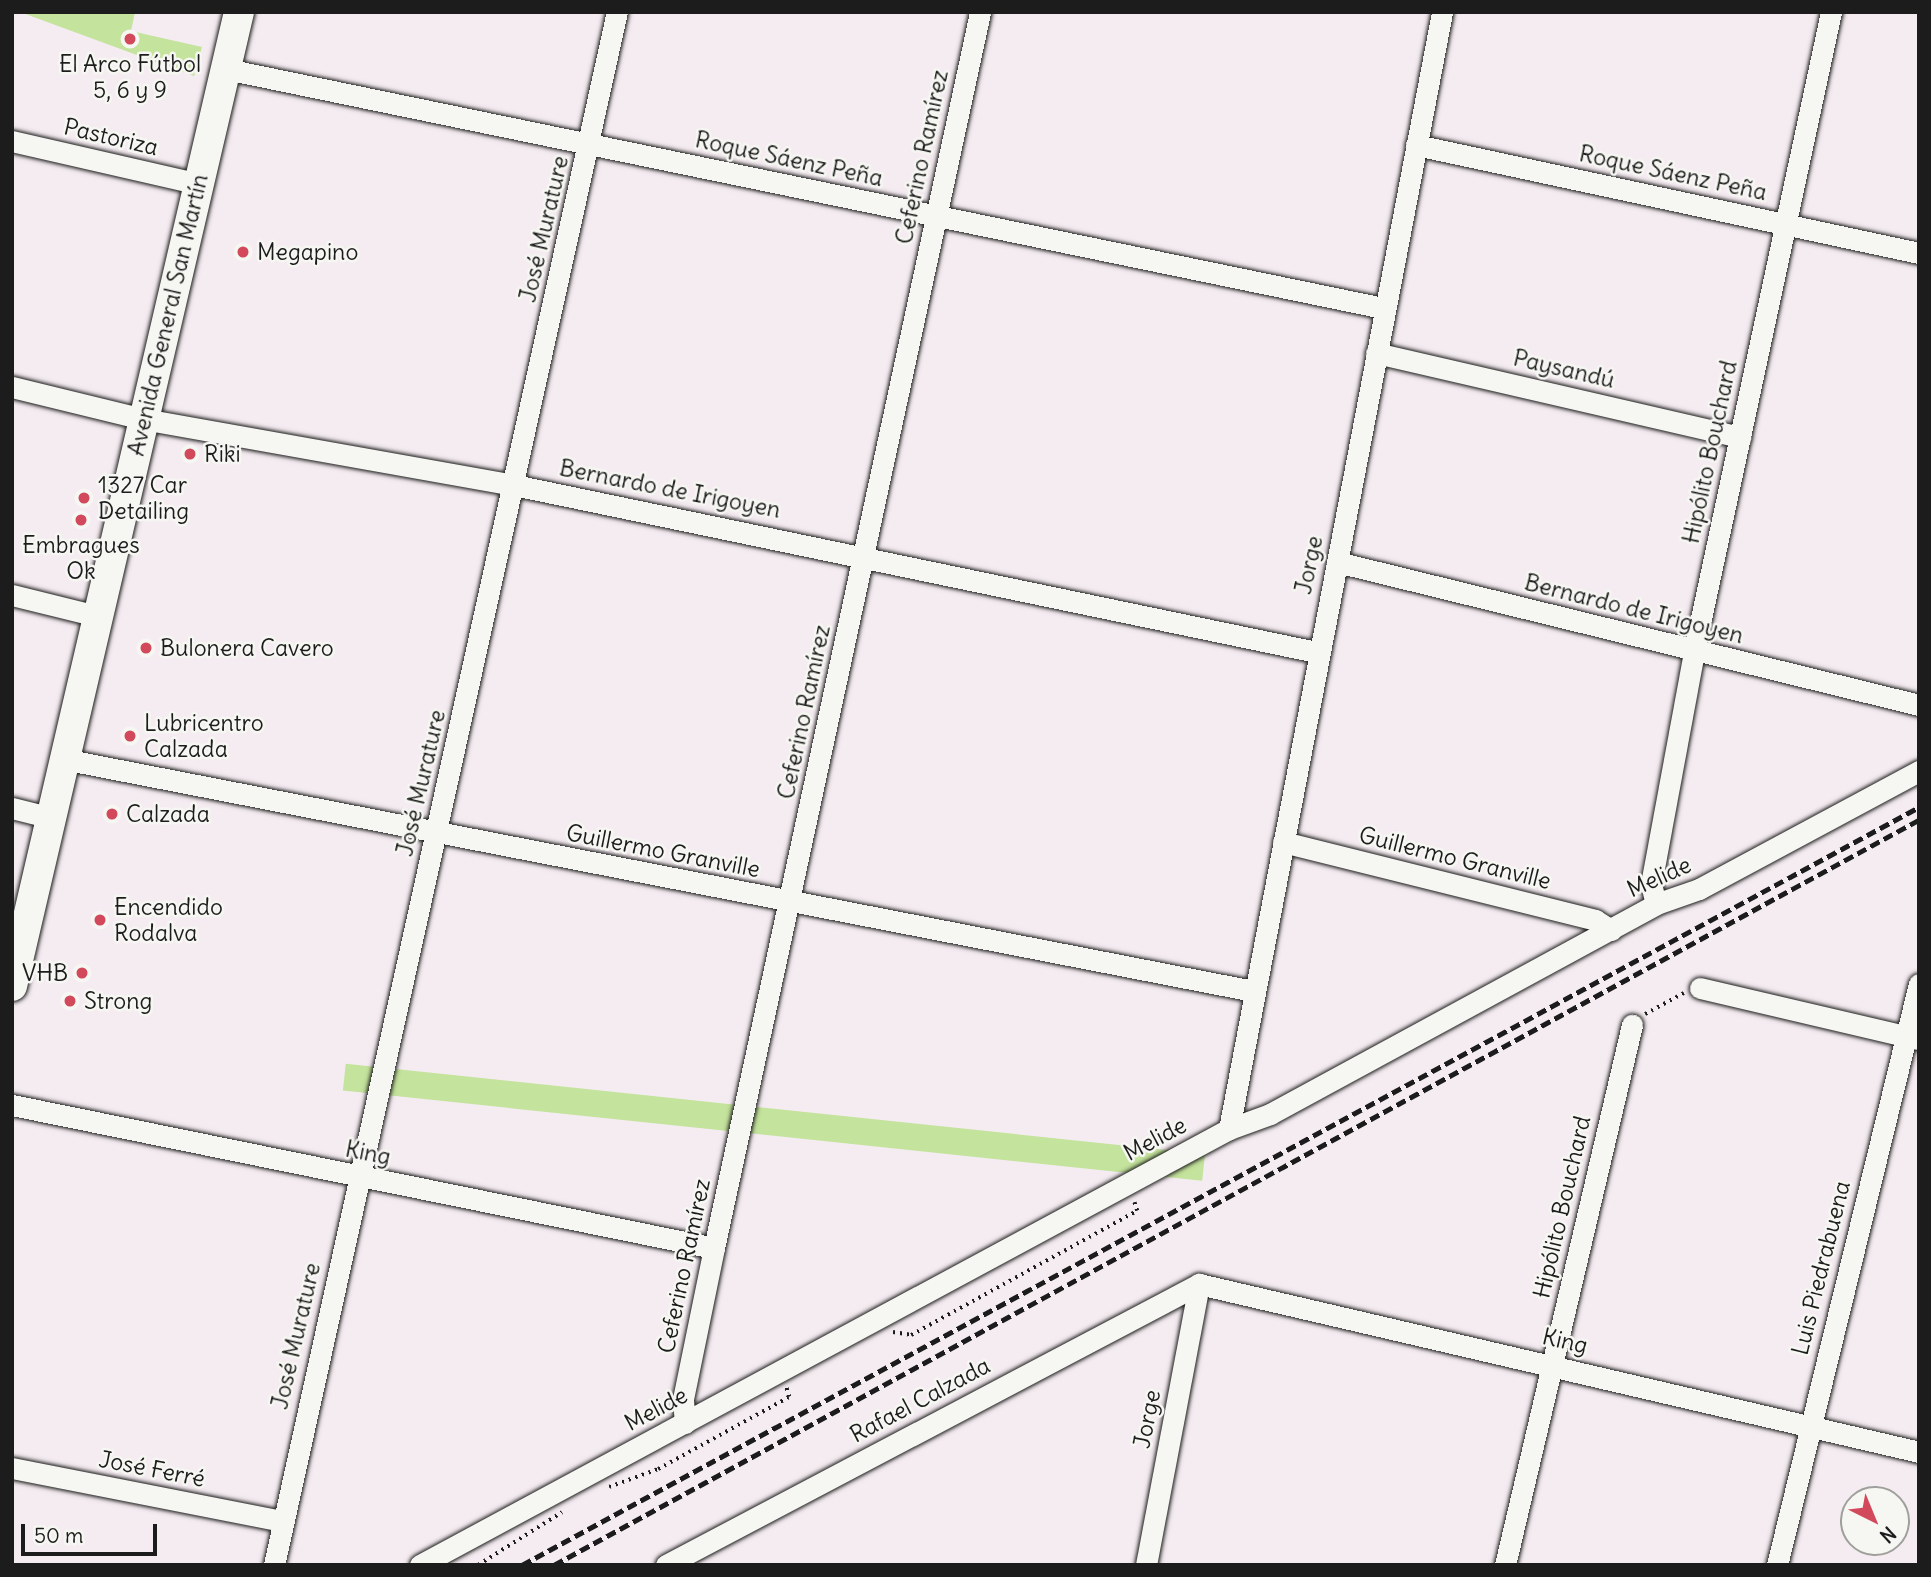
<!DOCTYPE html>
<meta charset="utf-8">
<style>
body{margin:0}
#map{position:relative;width:1931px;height:1577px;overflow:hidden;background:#f5ecf1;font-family:Delius,sans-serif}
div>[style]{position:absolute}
.green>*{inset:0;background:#c4e39c;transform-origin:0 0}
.path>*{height:3.5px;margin-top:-1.75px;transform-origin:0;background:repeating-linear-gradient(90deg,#1c1c1c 0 2px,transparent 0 7px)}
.roads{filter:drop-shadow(0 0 2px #1c1c1c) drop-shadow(0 0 2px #1c1c1c)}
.minor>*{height:21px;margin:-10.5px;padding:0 10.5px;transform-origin:10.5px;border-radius:10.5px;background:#f6f6f2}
.secondary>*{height:30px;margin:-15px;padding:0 15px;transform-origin:15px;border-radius:15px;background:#f6f6f2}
.rail>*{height:5px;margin-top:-2.5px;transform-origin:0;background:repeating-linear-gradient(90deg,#1c1c1c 0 10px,transparent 0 15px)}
.dots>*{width:19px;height:19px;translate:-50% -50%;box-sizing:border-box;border:4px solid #f6f6f2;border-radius:50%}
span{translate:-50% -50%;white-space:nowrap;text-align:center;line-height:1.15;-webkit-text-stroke:5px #f6f6f2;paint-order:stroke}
.poi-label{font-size:23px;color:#1c1c1c}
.left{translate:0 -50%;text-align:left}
.right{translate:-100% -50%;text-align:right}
.street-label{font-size:23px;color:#1c1c1c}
.frame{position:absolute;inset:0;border:14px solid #1c1c1c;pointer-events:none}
.north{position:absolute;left:1840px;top:1486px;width:70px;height:70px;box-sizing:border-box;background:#f6f6f2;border:2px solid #9f9f9c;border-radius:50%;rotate:137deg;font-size:19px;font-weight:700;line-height:28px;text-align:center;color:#1c1c1c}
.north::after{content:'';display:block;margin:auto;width:24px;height:32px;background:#d1495b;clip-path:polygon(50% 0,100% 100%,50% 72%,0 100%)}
.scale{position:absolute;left:21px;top:1524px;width:136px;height:32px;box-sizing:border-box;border:4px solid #1c1c1c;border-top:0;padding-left:9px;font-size:21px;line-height:24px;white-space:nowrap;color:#1c1c1c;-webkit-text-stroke:5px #f6f6f2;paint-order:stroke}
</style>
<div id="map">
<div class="green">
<div style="clip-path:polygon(20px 12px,135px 12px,131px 31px,202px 47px,194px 76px)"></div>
<div style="left:1205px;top:1154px;width:27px;height:864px;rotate:96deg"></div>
</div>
<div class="path">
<div style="left:1645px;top:1014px;width:44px;rotate:-28.3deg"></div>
<div style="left:893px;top:1332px;width:18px;rotate:9deg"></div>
<div style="left:911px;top:1335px;width:258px;rotate:-28.8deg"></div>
<div style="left:1137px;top:1211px;width:9px;rotate:-108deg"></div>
<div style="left:609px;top:1487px;width:52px;rotate:-20.2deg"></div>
<div style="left:658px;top:1469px;width:149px;rotate:-28.8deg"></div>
<div style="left:789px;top:1397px;width:10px;rotate:-107deg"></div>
<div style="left:478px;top:1565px;width:99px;rotate:-32.2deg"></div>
</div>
<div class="roads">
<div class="minor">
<div style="left:226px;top:69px;width:1181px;rotate:11.67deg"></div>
<div style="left:12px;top:141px;width:192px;rotate:12.9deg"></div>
<div style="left:1416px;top:145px;width:514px;rotate:12.12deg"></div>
<div style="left:1376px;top:353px;width:374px;rotate:13deg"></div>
<div style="left:12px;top:387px;width:135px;rotate:13.7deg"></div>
<div style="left:143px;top:419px;width:377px;rotate:10.1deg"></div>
<div style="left:514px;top:485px;width:819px;rotate:11.76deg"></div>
<div style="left:1337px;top:562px;width:599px;rotate:13.8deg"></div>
<div style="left:12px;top:595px;width:88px;rotate:13.9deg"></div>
<div style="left:63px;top:759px;width:1212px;rotate:11.03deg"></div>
<div style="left:12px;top:808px;width:38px;rotate:14deg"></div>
<div style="left:1283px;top:842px;width:322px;rotate:14deg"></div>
<div style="left:1595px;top:920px;width:19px;rotate:32deg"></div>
<div style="left:1656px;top:904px;width:21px;rotate:-104deg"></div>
<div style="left:1651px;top:884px;width:237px;rotate:-79.5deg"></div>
<div style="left:1694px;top:651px;width:654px;rotate:-77.9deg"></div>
<div style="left:1700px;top:988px;width:223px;rotate:13.2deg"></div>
<div style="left:12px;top:1105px;width:716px;rotate:11.51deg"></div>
<div style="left:1229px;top:1129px;width:1137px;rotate:-79.2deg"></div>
<div style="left:685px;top:1423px;width:24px;rotate:-95deg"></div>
<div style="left:683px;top:1399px;width:154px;rotate:-78.4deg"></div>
<div style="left:714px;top:1248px;width:1264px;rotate:-77.85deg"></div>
<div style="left:12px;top:1468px;width:275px;rotate:11.1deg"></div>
<div style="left:274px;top:1565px;width:1590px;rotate:-77.55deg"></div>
<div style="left:420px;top:1565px;width:919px;rotate:-28.32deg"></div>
<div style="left:1229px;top:1129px;width:44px;rotate:-20.1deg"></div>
<div style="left:1270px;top:1114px;width:439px;rotate:-28.5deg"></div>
<div style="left:1656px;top:904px;width:46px;rotate:-19.2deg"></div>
<div style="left:1699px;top:889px;width:250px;rotate:-28.2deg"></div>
<div style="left:666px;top:1565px;width:603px;rotate:-27.8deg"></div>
<div style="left:1199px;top:1284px;width:739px;rotate:13.13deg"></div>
<div style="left:1146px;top:1565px;width:286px;rotate:-79.3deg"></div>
<div style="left:1505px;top:1565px;width:555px;rotate:-76.77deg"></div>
<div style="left:1777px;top:1565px;width:598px;rotate:-76.27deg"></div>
</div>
<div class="secondary">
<div style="left:12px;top:986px;width:1000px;rotate:-76.88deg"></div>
</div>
</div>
<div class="rail">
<div style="left:522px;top:1565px;width:1589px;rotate:-28.48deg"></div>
<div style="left:554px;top:1565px;width:1555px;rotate:-28.63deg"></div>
</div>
<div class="dots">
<div style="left:130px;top:39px;background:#d1495b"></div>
<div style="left:243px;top:252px;background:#d1495b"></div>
<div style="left:190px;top:454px;background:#d1495b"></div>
<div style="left:84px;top:498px;background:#d1495b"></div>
<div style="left:81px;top:520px;background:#d1495b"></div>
<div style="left:146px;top:648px;background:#d1495b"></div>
<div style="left:130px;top:736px;background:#d1495b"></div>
<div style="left:112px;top:814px;background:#d1495b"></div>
<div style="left:100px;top:920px;background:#d1495b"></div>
<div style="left:82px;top:973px;background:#d1495b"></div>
<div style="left:70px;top:1001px;background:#d1495b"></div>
</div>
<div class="poi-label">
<span style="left:130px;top:77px">El Arco Fútbol<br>5, 6 y 9</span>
<span class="left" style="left:257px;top:252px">Megapino</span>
<span class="left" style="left:204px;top:454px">Riki</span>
<span class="left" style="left:98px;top:498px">1327 Car<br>Detailing</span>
<span style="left:81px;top:558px">Embragues<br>Ok</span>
<span class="left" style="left:160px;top:648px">Bulonera Cavero</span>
<span class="left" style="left:144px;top:736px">Lubricentro<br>Calzada</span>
<span class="left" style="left:126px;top:814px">Calzada</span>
<span class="left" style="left:114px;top:920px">Encendido<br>Rodalva</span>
<span class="right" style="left:68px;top:973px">VHB</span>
<span class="left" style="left:84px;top:1001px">Strong</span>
</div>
<div class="street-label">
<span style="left:111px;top:137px;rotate:13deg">Pastoriza</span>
<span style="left:922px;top:157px;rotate:-78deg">Ceferino Ramírez</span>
<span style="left:789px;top:159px;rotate:12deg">Roque Sáenz Peña</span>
<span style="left:1673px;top:173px;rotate:12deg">Roque Sáenz Peña</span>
<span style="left:544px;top:229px;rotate:-77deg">José Murature</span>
<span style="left:168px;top:315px;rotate:-77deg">Avenida General San Martín</span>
<span style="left:1564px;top:369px;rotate:13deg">Paysandú</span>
<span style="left:1710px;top:452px;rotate:-78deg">Hipólito Bouchard</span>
<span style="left:670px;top:489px;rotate:11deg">Bernardo de Irigoyen</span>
<span style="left:1309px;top:565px;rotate:-78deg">Jorge</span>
<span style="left:1634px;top:609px;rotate:14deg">Bernardo de Irigoyen</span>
<span style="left:804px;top:712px;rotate:-78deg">Ceferino Ramírez</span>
<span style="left:421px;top:783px;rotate:-77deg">José Murature</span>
<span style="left:663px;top:851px;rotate:11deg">Guillermo Granville</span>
<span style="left:1455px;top:858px;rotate:14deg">Guillermo Granville</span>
<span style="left:1659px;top:877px;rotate:-24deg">Melide</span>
<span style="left:1155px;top:1139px;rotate:-28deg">Melide</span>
<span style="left:368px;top:1153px;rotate:11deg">King</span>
<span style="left:1562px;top:1207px;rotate:-77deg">Hipólito Bouchard</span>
<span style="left:684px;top:1266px;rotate:-78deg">Ceferino Ramírez</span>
<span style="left:1821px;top:1268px;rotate:-76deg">Luis Piedrabuena</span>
<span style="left:296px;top:1336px;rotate:-77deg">José Murature</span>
<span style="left:1565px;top:1341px;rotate:13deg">King</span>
<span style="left:920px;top:1400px;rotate:-28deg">Rafael Calzada</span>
<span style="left:656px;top:1409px;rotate:-28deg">Melide</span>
<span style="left:1147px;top:1419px;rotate:-79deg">Jorge</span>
<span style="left:152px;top:1469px;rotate:11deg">José Ferré</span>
</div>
<div class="frame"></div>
<div class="north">N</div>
<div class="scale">50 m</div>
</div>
